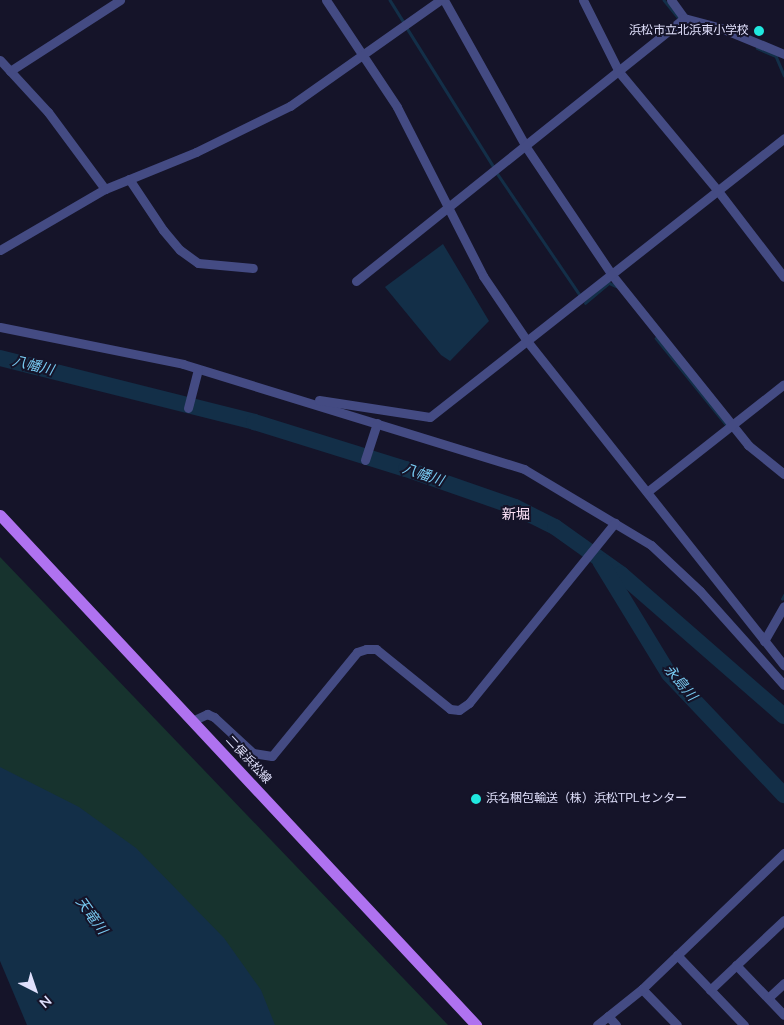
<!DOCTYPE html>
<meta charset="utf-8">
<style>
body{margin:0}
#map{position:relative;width:784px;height:1025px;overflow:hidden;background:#151429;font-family:"Nunito Sans","Noto Sans JP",sans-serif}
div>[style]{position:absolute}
.green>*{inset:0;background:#17332e}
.water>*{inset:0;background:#132f48}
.stream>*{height:2.5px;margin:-1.25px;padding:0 1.25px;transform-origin:1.25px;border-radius:1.25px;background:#132f48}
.river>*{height:16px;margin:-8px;padding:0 8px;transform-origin:8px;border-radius:8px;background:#132f48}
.minor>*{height:9px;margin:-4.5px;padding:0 4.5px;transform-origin:4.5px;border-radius:4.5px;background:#444b83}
.major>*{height:11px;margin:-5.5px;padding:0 5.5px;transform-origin:5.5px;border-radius:5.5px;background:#af72f0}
.dots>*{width:14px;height:14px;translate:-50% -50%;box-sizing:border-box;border:2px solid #151429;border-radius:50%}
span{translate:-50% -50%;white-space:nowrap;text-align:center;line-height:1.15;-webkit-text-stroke:4px #151429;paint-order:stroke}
.poi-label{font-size:12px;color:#e0e0fc}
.right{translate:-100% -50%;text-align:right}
.left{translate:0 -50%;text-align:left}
.street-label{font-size:12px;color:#e0e0fc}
.water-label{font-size:14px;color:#78caf1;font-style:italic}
.neighbourhood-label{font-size:14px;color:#fce1f6}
.north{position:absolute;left:10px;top:965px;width:50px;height:50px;-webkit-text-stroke:4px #151429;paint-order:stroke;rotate:139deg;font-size:14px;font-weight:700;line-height:20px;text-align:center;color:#e0e0fc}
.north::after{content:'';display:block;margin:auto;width:18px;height:22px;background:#e0e0fc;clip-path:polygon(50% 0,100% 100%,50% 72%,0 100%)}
</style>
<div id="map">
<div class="green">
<div style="clip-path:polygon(0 557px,448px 1025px,263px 1025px,0 772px)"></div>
</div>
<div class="water">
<div style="clip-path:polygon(443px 244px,489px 321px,450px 361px,441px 355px,385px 287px)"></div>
<div style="clip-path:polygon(0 767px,79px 807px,136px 848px,224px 938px,261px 990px,275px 1025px,27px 1025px,0 961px)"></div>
</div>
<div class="stream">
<div style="left:390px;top:0;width:26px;rotate:58deg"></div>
<div style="left:664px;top:0;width:22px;rotate:51deg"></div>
<div style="left:407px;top:28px;width:164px;rotate:58deg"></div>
<div style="left:757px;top:48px;width:21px;rotate:23deg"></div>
<div style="left:776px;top:56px;width:21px;rotate:67deg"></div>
<div style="left:497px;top:173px;width:148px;rotate:55.8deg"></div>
<div style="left:585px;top:303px;width:31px;rotate:-40deg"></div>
<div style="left:609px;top:283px;width:8px;rotate:23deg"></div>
<div style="left:656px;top:338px;width:111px;rotate:50.9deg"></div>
<div style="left:782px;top:599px;width:4px;rotate:-63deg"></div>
</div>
<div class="river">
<div style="left:0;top:358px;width:262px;rotate:14.1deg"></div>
<div style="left:254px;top:422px;width:159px;rotate:17.2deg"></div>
<div style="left:406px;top:469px;width:115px;rotate:19.2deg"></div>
<div style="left:515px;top:507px;width:45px;rotate:26.6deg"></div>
<div style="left:555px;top:527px;width:81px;rotate:35.5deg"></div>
<div style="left:621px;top:574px;width:216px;rotate:41.1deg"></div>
<div style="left:600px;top:561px;width:132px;rotate:58.6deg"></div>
<div style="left:669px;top:674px;width:167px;rotate:46.5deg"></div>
</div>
<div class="minor">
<div style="left:326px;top:0;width:128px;rotate:56.4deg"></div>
<div style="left:397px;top:107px;width:190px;rotate:63deg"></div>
<div style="left:483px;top:276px;width:78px;rotate:55.9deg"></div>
<div style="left:527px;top:341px;width:414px;rotate:51.6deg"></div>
<div style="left:444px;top:0;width:168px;rotate:60.8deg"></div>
<div style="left:526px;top:147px;width:154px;rotate:56.1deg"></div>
<div style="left:612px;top:275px;width:218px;rotate:51.3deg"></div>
<div style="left:748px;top:445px;width:46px;rotate:38.9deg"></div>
<div style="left:583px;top:0;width:80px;rotate:63.4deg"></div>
<div style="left:619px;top:72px;width:155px;rotate:50.2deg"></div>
<div style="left:718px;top:191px;width:108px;rotate:52.5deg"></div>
<div style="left:671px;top:0;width:22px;rotate:54deg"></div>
<div style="left:0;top:60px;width:71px;rotate:47.3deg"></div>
<div style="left:48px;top:112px;width:96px;rotate:53.5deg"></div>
<div style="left:10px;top:71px;width:131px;rotate:-32.8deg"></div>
<div style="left:129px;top:179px;width:61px;rotate:56.3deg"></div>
<div style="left:163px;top:230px;width:26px;rotate:50deg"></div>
<div style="left:180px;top:250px;width:22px;rotate:36deg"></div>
<div style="left:198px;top:263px;width:55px;rotate:5.2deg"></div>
<div style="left:0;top:250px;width:121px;rotate:-30.2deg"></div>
<div style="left:105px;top:189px;width:98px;rotate:-22.1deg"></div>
<div style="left:196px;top:152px;width:105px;rotate:-26.1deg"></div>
<div style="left:290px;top:106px;width:184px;rotate:-35.2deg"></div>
<div style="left:356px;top:281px;width:420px;rotate:-38.7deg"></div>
<div style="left:684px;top:18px;width:38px;rotate:15deg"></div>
<div style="left:721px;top:28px;width:68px;rotate:22.4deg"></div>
<div style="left:0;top:327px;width:187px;rotate:11.4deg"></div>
<div style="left:183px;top:364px;width:357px;rotate:17.1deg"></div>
<div style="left:524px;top:469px;width:148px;rotate:30.9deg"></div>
<div style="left:651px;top:545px;width:67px;rotate:43.2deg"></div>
<div style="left:700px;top:591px;width:126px;rotate:48.2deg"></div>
<div style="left:319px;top:400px;width:112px;rotate:8.7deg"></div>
<div style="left:430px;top:417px;width:451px;rotate:-38.2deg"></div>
<div style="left:188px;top:408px;width:40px;rotate:-75.6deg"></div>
<div style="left:365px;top:460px;width:39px;rotate:-72deg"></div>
<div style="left:647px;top:492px;width:174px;rotate:-38.2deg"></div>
<div style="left:764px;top:641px;width:40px;rotate:-60.3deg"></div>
<div style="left:192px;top:721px;width:17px;rotate:-25deg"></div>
<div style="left:207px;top:714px;width:8px;rotate:23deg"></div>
<div style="left:214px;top:717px;width:53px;rotate:42.7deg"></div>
<div style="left:253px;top:753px;width:19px;rotate:9deg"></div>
<div style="left:272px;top:756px;width:134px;rotate:-50.7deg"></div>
<div style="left:357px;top:652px;width:9px;rotate:-18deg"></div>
<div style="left:366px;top:649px;width:10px"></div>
<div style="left:376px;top:649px;width:95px;rotate:39deg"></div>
<div style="left:450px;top:709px;width:9px;rotate:6deg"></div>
<div style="left:459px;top:710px;width:12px;rotate:-35deg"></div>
<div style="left:469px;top:703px;width:232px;rotate:-51deg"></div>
<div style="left:677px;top:955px;width:97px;rotate:46.3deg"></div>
<div style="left:736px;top:965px;width:69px;rotate:46.2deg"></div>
<div style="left:642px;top:989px;width:50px;rotate:45.8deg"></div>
<div style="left:710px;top:990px;width:102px;rotate:-43.4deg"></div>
<div style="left:768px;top:998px;width:22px;rotate:-43deg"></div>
<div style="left:608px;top:1016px;width:12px;rotate:48deg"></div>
<div style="left:597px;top:1025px;width:58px;rotate:-38.7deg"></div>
<div style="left:642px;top:989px;width:197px;rotate:-43.8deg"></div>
</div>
<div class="major">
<div style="left:0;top:515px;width:698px;rotate:46.97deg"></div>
</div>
<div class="dots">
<div style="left:759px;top:31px;background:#20e8df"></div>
<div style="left:476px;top:799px;background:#20e8df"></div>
</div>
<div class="poi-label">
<span class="right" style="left:749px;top:31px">浜松市立北浜東小学校</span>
<span class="left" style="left:486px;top:799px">浜名梱包輸送（株）浜松TPLセンター</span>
</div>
<div class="street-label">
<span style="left:248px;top:760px;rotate:47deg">二俣浜松線</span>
</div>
<div class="water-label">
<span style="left:33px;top:366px;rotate:14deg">八幡川</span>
<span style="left:423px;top:475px;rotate:19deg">八幡川</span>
<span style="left:680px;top:683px;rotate:50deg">永島川</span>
<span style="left:91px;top:916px;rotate:54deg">天竜川</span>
</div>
<div class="neighbourhood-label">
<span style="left:516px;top:515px">新堀</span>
</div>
<div class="north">N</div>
</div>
